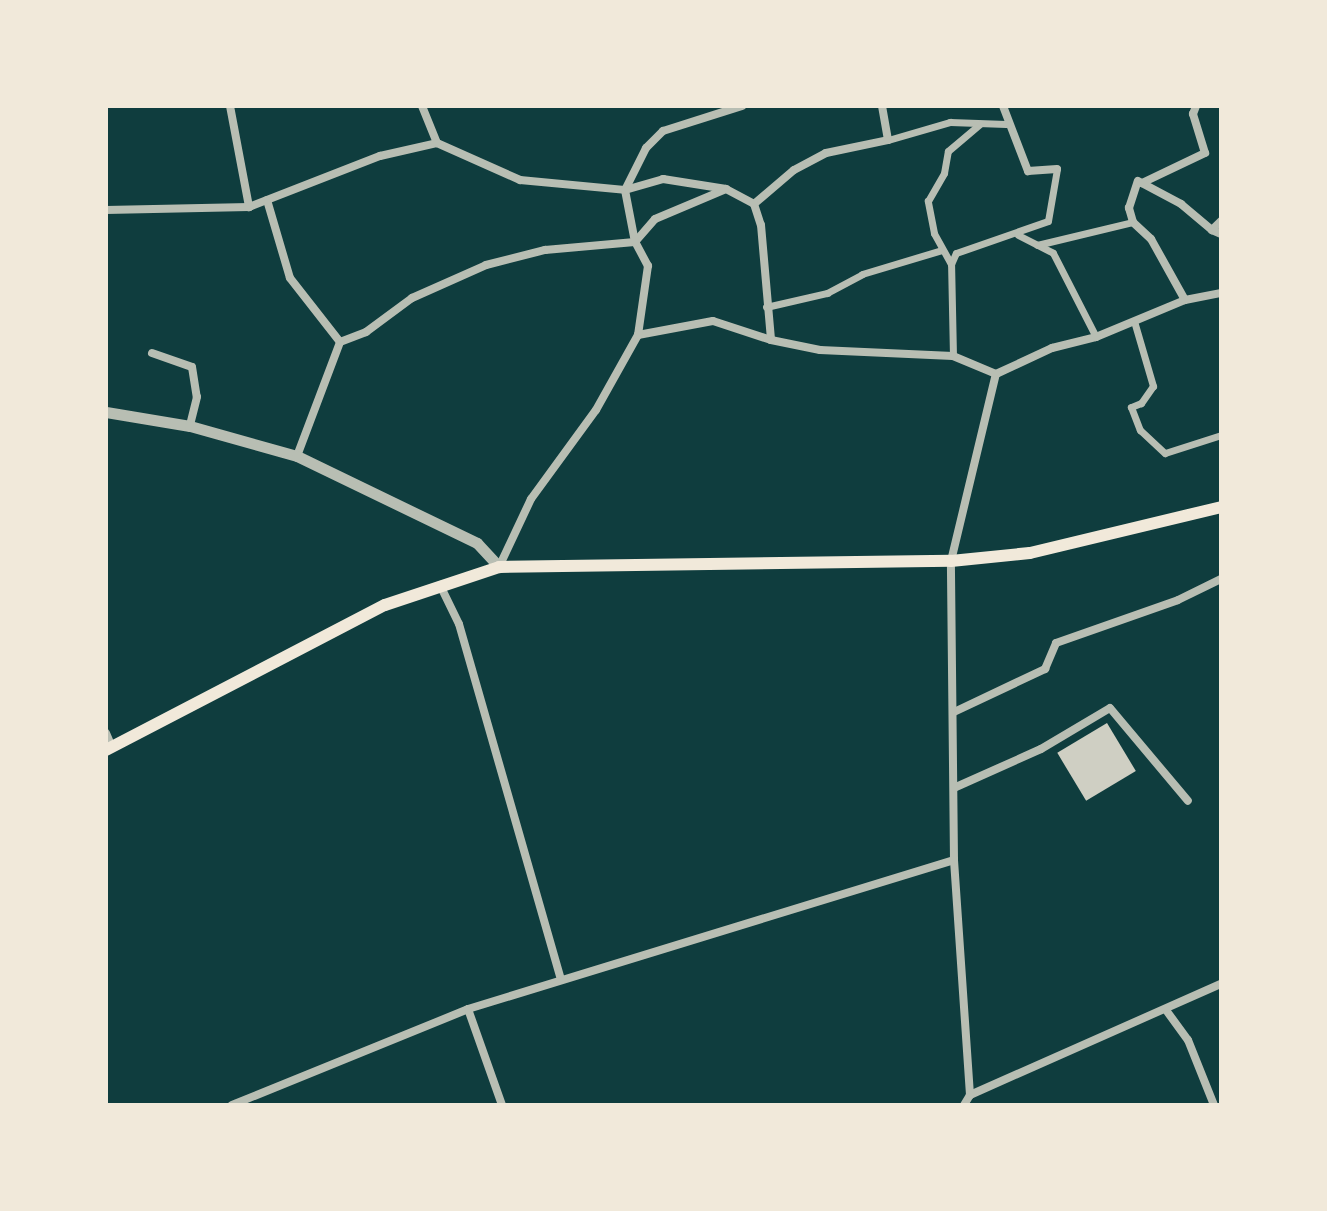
<!DOCTYPE html>
<style>
body{margin:0}
#map{position:relative;width:1327px;height:1211px;overflow:hidden;background:#0f3d3e;font-family:Lora,serif}
div>[style]{position:absolute}
.building>*{inset:0;background:#cfcfc3;transform-origin:0 0}
.pedestrian>*{height:7px;margin:-3.5px;padding:0 3.5px;transform-origin:3.5px;border-radius:3.5px;background:#b8beb3}
.minor>*{height:8px;margin:-4px;padding:0 4px;transform-origin:4px;border-radius:4px;background:#b8beb3}
.tertiary>*{height:11px;margin:-5.5px;padding:0 5.5px;transform-origin:5.5px;border-radius:5.5px;background:#b8beb3}
.secondary>*{height:12px;margin:-6px;padding:0 6px;transform-origin:6px;border-radius:6px;background:#f1e9da}
span{translate:-50% -50%;white-space:nowrap;text-align:center;line-height:1.15;-webkit-text-stroke:8px #f1e9da;paint-order:stroke}
.frame{position:absolute;inset:0;border:108px solid #f1e9da;pointer-events:none}
</style>
<div id="map">
<div class="building">
<div style="left:1107px;top:723px;width:56px;height:58px;rotate:59deg"></div>
</div>
<div class="pedestrian">
<div style="left:888px;top:140px;width:65px;rotate:-16.2deg"></div>
<div style="left:950px;top:122px;width:56px;rotate:2deg"></div>
<div style="left:1018px;top:235px;width:39px;rotate:27deg"></div>
<div style="left:1053px;top:253px;width:94px;rotate:62.9deg"></div>
<div style="left:1037px;top:245px;width:99px;rotate:-13.5deg"></div>
<div style="left:951px;top:264px;width:35px;rotate:-119deg"></div>
<div style="left:934px;top:233px;width:33px;rotate:-101deg"></div>
<div style="left:928px;top:201px;width:32px;rotate:-60deg"></div>
<div style="left:944px;top:173px;width:22px;rotate:-80deg"></div>
<div style="left:948px;top:151px;width:42px;rotate:-40.2deg"></div>
<div style="left:766px;top:307px;width:63px;rotate:-12.9deg"></div>
<div style="left:827px;top:293px;width:40px;rotate:-28deg"></div>
<div style="left:862px;top:274px;width:84px;rotate:-16.7deg"></div>
<div style="left:1134px;top:321px;width:68px;rotate:73.7deg"></div>
<div style="left:1153px;top:386px;width:21px;rotate:125deg"></div>
<div style="left:1141px;top:403px;width:11px;rotate:158deg"></div>
<div style="left:1131px;top:407px;width:25px;rotate:69deg"></div>
<div style="left:1140px;top:430px;width:34px;rotate:43deg"></div>
<div style="left:1165px;top:453px;width:59px;rotate:-17.8deg"></div>
<div style="left:953px;top:356px;width:92px;rotate:-91.2deg"></div>
<div style="left:951px;top:264px;width:12px;rotate:-66deg"></div>
<div style="left:956px;top:253px;width:97px;rotate:-19.2deg"></div>
<div style="left:1048px;top:221px;width:53px;rotate:-80.2deg"></div>
</div>
<div class="minor">
<div style="left:230px;top:106px;width:103px;rotate:79.3deg"></div>
<div style="left:422px;top:106px;width:40px;rotate:68deg"></div>
<div style="left:1003px;top:106px;width:70px;rotate:69deg"></div>
<div style="left:1028px;top:171px;width:29px;rotate:-4deg"></div>
<div style="left:1142px;top:183px;width:70px;rotate:-25.5deg"></div>
<div style="left:1205px;top:153px;width:41px;rotate:-107.1deg"></div>
<div style="left:1193px;top:114px;width:9px;rotate:-69deg"></div>
<div style="left:267px;top:200px;width:81px;rotate:73.6deg"></div>
<div style="left:290px;top:278px;width:81px;rotate:52deg"></div>
<div style="left:754px;top:204px;width:52px;rotate:-40.4deg"></div>
<div style="left:794px;top:170px;width:36px;rotate:-28deg"></div>
<div style="left:826px;top:153px;width:63px;rotate:-11.8deg"></div>
<div style="left:888px;top:140px;width:35px;rotate:-100deg"></div>
<div style="left:106px;top:210px;width:143px;rotate:-1.2deg"></div>
<div style="left:249px;top:207px;width:141px;rotate:-21.3deg"></div>
<div style="left:380px;top:156px;width:58px;rotate:-12.8deg"></div>
<div style="left:437px;top:143px;width:91px;rotate:24deg"></div>
<div style="left:520px;top:180px;width:105px;rotate:5.4deg"></div>
<div style="left:625px;top:190px;width:40px;rotate:-16deg"></div>
<div style="left:663px;top:179px;width:64px;rotate:9deg"></div>
<div style="left:726px;top:189px;width:32px;rotate:28deg"></div>
<div style="left:754px;top:204px;width:22px;rotate:72deg"></div>
<div style="left:761px;top:225px;width:115px;rotate:85deg"></div>
<div style="left:771px;top:340px;width:50px;rotate:11.5deg"></div>
<div style="left:820px;top:350px;width:133px;rotate:2.6deg"></div>
<div style="left:953px;top:356px;width:47px;rotate:22.7deg"></div>
<div style="left:1221px;top:221px;width:13px;rotate:135deg"></div>
<div style="left:1212px;top:230px;width:10px;rotate:24deg"></div>
<div style="left:1185px;top:300px;width:70px;rotate:-119.1deg"></div>
<div style="left:1151px;top:239px;width:25px;rotate:-137deg"></div>
<div style="left:1133px;top:222px;width:15px;rotate:-106deg"></div>
<div style="left:1129px;top:208px;width:28px;rotate:-72deg"></div>
<div style="left:1138px;top:181px;width:49px;rotate:28.1deg"></div>
<div style="left:1181px;top:204px;width:40px;rotate:40deg"></div>
<div style="left:638px;top:335px;width:76px;rotate:-10.6deg"></div>
<div style="left:713px;top:321px;width:61px;rotate:18.1deg"></div>
<div style="left:340px;top:342px;width:28px;rotate:-21deg"></div>
<div style="left:366px;top:332px;width:57px;rotate:-36.5deg"></div>
<div style="left:412px;top:298px;width:81px;rotate:-24deg"></div>
<div style="left:486px;top:265px;width:61px;rotate:-14.3deg"></div>
<div style="left:545px;top:250px;width:90px;rotate:-5.1deg"></div>
<div style="left:635px;top:242px;width:30px;rotate:-49deg"></div>
<div style="left:655px;top:219px;width:75px;rotate:-22.8deg"></div>
<div style="left:152px;top:353px;width:42px;rotate:19.3deg"></div>
<div style="left:192px;top:367px;width:30px;rotate:81deg"></div>
<div style="left:197px;top:397px;width:30px;rotate:104deg"></div>
<div style="left:996px;top:374px;width:62px;rotate:-24.9deg"></div>
<div style="left:1052px;top:348px;width:45px;rotate:-14deg"></div>
<div style="left:1096px;top:337px;width:96px;rotate:-22.6deg"></div>
<div style="left:1185px;top:300px;width:37px;rotate:-11deg"></div>
<div style="left:297px;top:456px;width:122px;rotate:-69.3deg"></div>
<div style="left:499px;top:567px;width:75px;rotate:-64.8deg"></div>
<div style="left:531px;top:499px;width:110px;rotate:-53.9deg"></div>
<div style="left:596px;top:410px;width:86px;rotate:-60.8deg"></div>
<div style="left:638px;top:335px;width:70px;rotate:-81.8deg"></div>
<div style="left:648px;top:266px;width:27px;rotate:-118deg"></div>
<div style="left:635px;top:242px;width:53px;rotate:-100.9deg"></div>
<div style="left:625px;top:190px;width:47px;rotate:-63.4deg"></div>
<div style="left:646px;top:148px;width:24px;rotate:-45deg"></div>
<div style="left:663px;top:131px;width:83px;rotate:-17.6deg"></div>
<div style="left:440px;top:585px;width:43px;rotate:64deg"></div>
<div style="left:459px;top:624px;width:369px;rotate:74deg"></div>
<div style="left:954px;top:712px;width:101px;rotate:-25.3deg"></div>
<div style="left:1045px;top:669px;width:28px;rotate:-67deg"></div>
<div style="left:1056px;top:643px;width:129px;rotate:-19.4deg"></div>
<div style="left:1178px;top:600px;width:48px;rotate:-26deg"></div>
<div style="left:106px;top:733px;width:15px;rotate:67deg"></div>
<div style="left:956px;top:787px;width:93px;rotate:-24.1deg"></div>
<div style="left:1041px;top:749px;width:80px;rotate:-30.7deg"></div>
<div style="left:1110px;top:708px;width:121px;rotate:50deg"></div>
<div style="left:468px;top:1009px;width:102px;rotate:70.5deg"></div>
<div style="left:1166px;top:1010px;width:37px;rotate:54deg"></div>
<div style="left:1188px;top:1040px;width:70px;rotate:68.2deg"></div>
<div style="left:970px;top:1095px;width:236px;rotate:-93.9deg"></div>
<div style="left:954px;top:860px;width:299px;rotate:-90.6deg"></div>
<div style="left:951px;top:561px;width:192px;rotate:-76.5deg"></div>
<div style="left:232px;top:1105px;width:255px;rotate:-22.1deg"></div>
<div style="left:468px;top:1009px;width:508px;rotate:-17.04deg"></div>
<div style="left:964px;top:1105px;width:12px;rotate:-59deg"></div>
<div style="left:970px;top:1095px;width:274px;rotate:-23.9deg"></div>
</div>
<div class="tertiary">
<div style="left:106px;top:412px;width:85px;rotate:9.5deg"></div>
<div style="left:190px;top:426px;width:111px;rotate:15.7deg"></div>
<div style="left:297px;top:456px;width:200px;rotate:25.8deg"></div>
<div style="left:477px;top:543px;width:33px;rotate:47deg"></div>
</div>
<div class="secondary">
<div style="left:106px;top:750px;width:314px;rotate:-27.5deg"></div>
<div style="left:385px;top:605px;width:120px;rotate:-18.4deg"></div>
<div style="left:499px;top:567px;width:452px;rotate:-0.8deg"></div>
<div style="left:951px;top:561px;width:79px;rotate:-5.8deg"></div>
<div style="left:1030px;top:553px;width:196px;rotate:-13.5deg"></div>
</div>
<div class="frame"></div>
</div>
